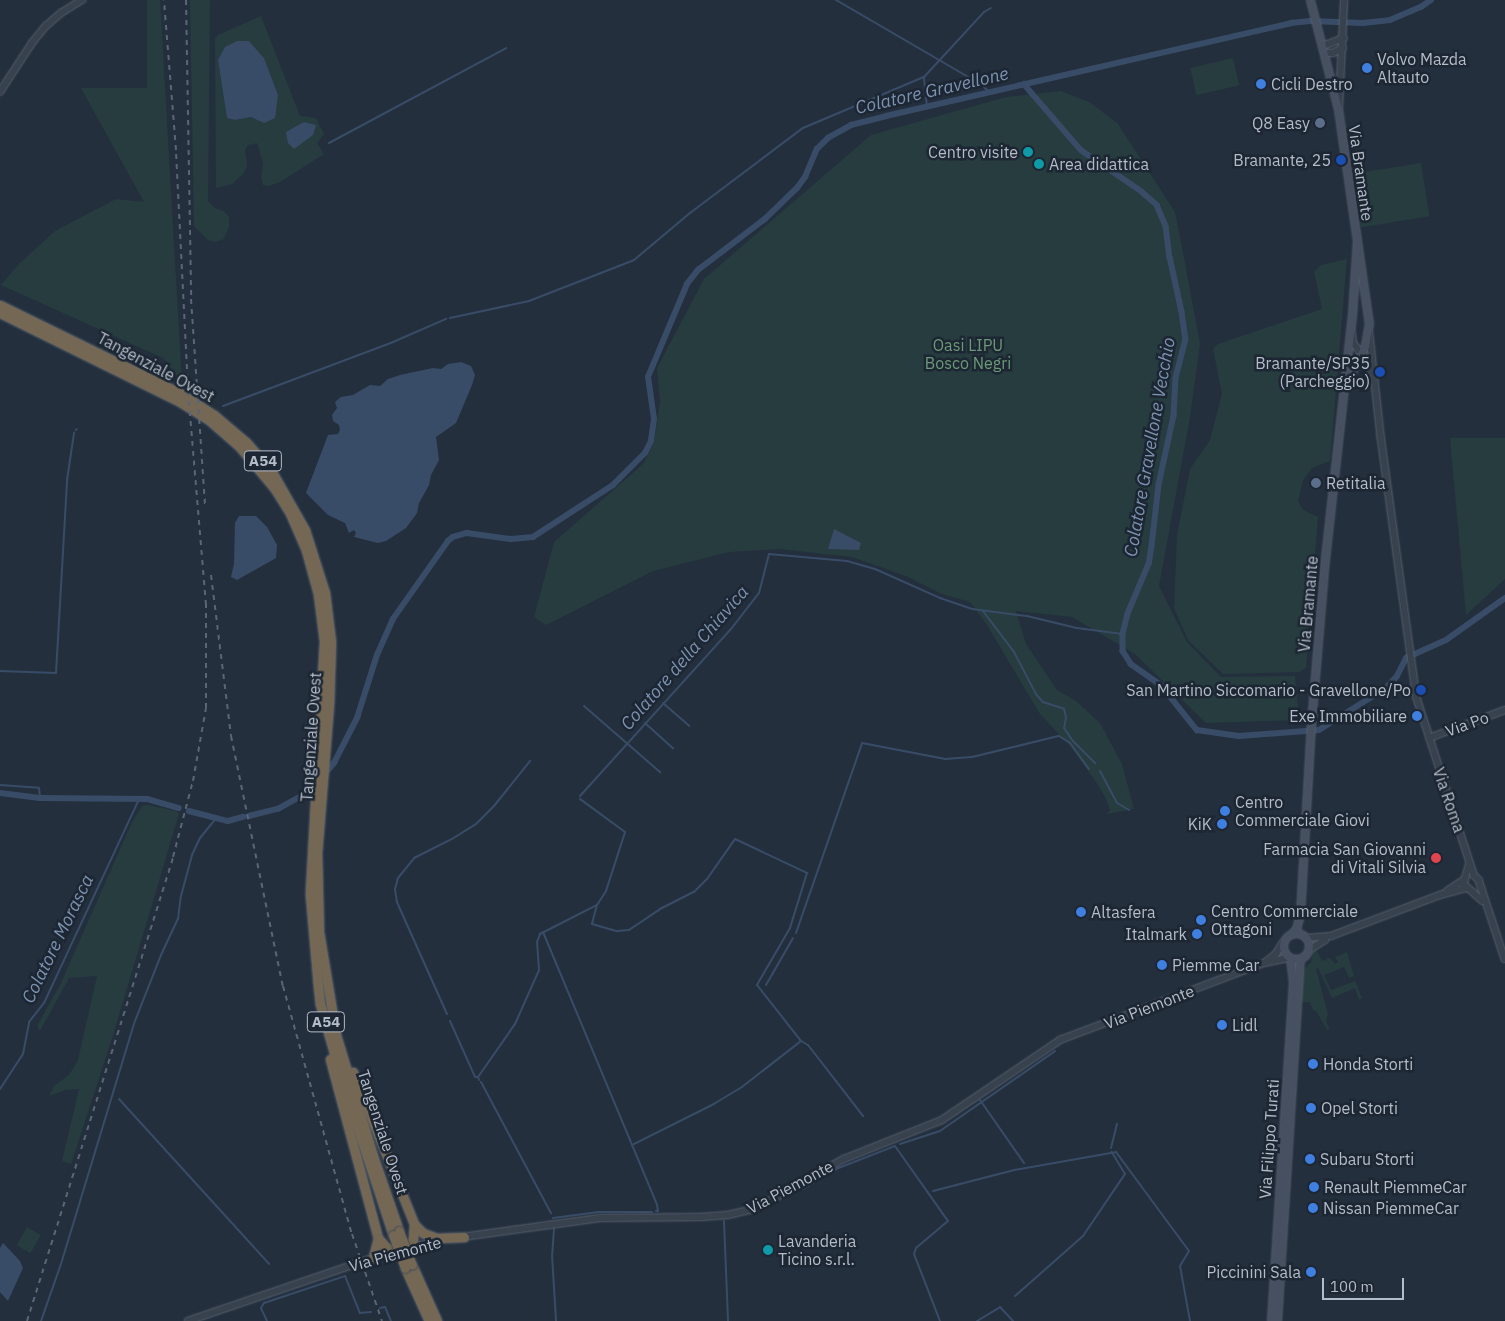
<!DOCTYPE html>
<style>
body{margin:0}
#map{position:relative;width:1505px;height:1321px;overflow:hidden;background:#242f3e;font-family:"IBM Plex Sans",sans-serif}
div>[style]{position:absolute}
.green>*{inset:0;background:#263c3f;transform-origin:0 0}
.water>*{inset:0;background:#394c67}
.stream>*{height:2px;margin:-1px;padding:0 1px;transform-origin:1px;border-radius:1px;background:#394c67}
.canal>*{height:5.5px;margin:-2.75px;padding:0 2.75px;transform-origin:2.75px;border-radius:2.75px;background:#394c67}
.roads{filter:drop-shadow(0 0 1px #565f6c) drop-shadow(0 0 1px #565f6c)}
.tertiary>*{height:5.5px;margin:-2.75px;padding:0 2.75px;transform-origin:2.75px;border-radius:2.75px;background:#38414e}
.secondary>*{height:7px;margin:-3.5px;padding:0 3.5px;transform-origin:3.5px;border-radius:3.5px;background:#465061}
.secondary>.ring{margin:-3.5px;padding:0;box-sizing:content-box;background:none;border:7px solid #465061;border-radius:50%}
.motorway>*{height:9px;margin:-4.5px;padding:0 4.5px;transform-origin:4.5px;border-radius:4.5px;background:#746855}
.rail>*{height:2px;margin-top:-1px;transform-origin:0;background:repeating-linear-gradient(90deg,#5a6575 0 5px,transparent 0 10px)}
.bridges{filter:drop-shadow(0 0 1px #434c59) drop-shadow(0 0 1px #434c59)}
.motorway-bridge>*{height:9px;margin:-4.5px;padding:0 4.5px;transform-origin:4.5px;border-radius:4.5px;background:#746855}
.dots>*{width:14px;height:14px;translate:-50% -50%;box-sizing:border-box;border:2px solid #1d2633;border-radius:50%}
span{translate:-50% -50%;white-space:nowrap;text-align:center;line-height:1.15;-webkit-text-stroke:5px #1d2633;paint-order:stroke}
.shield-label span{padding:1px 4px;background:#1d2633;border:1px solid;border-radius:4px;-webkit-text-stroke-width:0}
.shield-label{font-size:15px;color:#b4bcc9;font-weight:700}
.poi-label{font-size:16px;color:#b4bcc9}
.left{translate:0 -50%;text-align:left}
.right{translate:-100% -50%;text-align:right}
.street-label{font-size:16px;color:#b4bcc9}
.park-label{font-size:16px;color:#6b9a76}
.water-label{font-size:18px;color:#7c92b1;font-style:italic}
.scale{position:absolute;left:1322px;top:1278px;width:82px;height:22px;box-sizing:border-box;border:2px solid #b4bcc9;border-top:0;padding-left:6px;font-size:15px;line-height:18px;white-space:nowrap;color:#b4bcc9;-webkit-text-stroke:4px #1d2633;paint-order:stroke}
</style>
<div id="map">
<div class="green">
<div style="clip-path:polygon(147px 0,160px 0,182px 383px,163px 358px,1px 285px,18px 265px,55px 231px,116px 199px,144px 202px,81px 88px,147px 88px)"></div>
<div style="clip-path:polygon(190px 0,210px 0,208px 201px,215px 208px,224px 211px,229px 217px,229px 227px,224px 239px,215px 242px,208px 240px,194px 226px)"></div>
<div style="clip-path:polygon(evenodd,261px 16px,300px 116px,316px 118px,324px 134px,317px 143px,324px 154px,280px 182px,269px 186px,263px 185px,261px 178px,263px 163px,257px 143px,248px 145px,245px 150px,247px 166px,243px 174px,232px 184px,216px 188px,215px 39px,218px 35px,261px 16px,249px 41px,264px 58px,278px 95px,264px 123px,251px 117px,235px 120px,227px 118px,218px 60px,249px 41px)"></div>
<div style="left:1233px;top:58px;width:28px;height:44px;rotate:77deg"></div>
<div style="clip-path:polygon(1061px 91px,1091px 103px,1118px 124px,1175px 212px,1185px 263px,1200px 344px,1190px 417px,1159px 586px,1187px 642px,1221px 677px,1295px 676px,1299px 720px,1206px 723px,1135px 654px,1072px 617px,1016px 611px,1026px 644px,1057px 690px,1076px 701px,1100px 723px,1122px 764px,1134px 809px,1107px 814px,1110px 810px,1106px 799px,1097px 783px,1071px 747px,1040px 714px,987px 625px,970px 602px,942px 594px,906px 576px,852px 557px,779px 549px,729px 552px,653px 571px,546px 625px,534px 617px,554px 542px,643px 464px,654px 443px,660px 402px,657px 368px,704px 279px,871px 135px,1006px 97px)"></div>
<div style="left:1421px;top:163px;width:54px;height:69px;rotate:81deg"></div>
<div style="clip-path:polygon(1347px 259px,1330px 461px,1312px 468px,1303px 480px,1298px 501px,1303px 510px,1318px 517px,1306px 668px,1299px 672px,1223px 674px,1188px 640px,1174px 608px,1177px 535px,1190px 469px,1210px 440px,1222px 394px,1213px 349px,1218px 344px,1322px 309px,1314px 272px,1321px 265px)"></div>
<div style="clip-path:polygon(1450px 438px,1505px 438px,1505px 579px,1466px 615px)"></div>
<div style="clip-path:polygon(148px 805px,176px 811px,179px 814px,111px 1042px,71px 1164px,62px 1161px,79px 1089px,65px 1090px,49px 1096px,54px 1086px,69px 1075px,78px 1060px,97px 976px,69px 978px,40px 1031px,37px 1026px,61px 983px,132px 822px,142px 806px)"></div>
<div style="clip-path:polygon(1316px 948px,1322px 961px,1330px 958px,1335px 964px,1338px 962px,1335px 957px,1347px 952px,1354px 976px,1349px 978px,1344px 967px,1324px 975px,1331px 990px,1355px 981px,1362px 998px,1359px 1000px,1355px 988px,1332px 998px,1318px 968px,1316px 969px,1328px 1014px,1326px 1021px,1329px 1028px,1328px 1031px,1316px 1011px,1313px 1010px,1310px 1002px,1299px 1002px,1302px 971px,1311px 962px,1313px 950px)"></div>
<div style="left:27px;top:1227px;width:16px;height:21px;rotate:30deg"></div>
</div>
<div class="water">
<div style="clip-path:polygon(237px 41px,249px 41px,264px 58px,278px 95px,275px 118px,264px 123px,251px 117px,235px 120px,227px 118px,218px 60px,225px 47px)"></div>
<div style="clip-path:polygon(304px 122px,316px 125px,313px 135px,294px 149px,288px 143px,286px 132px)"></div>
<div style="clip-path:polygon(461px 362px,471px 366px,475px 375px,472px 385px,456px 423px,436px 437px,439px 460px,431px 475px,429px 485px,419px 503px,417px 513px,406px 528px,386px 541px,378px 543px,354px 537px,356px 533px,354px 530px,349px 533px,345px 523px,328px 515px,306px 493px,328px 435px,338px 434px,340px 430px,339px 425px,333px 421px,332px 415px,337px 408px,335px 402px,341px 397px,353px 395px,370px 385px,380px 386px,388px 379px,400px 375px,433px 368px,441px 369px,448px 364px)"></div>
<div style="clip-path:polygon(239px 516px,256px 516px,267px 527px,277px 545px,276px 558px,237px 580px,231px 577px,234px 564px,235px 523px)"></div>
<div style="clip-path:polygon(834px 529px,861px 543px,859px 550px,828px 549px)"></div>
<div style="clip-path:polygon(3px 1243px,20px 1261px,23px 1268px,8px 1301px,0 1292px,0 1248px)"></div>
</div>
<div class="stream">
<div style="left:836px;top:0;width:163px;rotate:30.2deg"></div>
<div style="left:982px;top:85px;width:11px;rotate:45deg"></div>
<div style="left:927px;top:107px;width:30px;rotate:-96deg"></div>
<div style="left:924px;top:77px;width:88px;rotate:-47.3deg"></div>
<div style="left:984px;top:12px;width:8px;rotate:-30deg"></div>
<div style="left:329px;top:143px;width:201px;rotate:-28.2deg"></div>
<div style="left:450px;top:318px;width:81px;rotate:-12.1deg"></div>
<div style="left:529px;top:301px;width:113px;rotate:-21.3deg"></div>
<div style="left:634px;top:260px;width:73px;rotate:-40deg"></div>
<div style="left:690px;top:213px;width:141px;rotate:-37deg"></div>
<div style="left:803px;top:128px;width:131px;rotate:-22.9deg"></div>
<div style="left:223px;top:406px;width:182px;rotate:-20.6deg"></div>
<div style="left:393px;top:342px;width:58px;rotate:-23.5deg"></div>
<div style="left:76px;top:430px;width:1px;rotate:-45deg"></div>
<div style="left:983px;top:611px;width:51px;rotate:52.9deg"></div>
<div style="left:1014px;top:652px;width:47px;rotate:62.4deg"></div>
<div style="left:1036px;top:694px;width:11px;rotate:49deg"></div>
<div style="left:1043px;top:702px;width:22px;rotate:18deg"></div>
<div style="left:1064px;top:709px;width:9px;rotate:77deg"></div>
<div style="left:1066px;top:718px;width:10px;rotate:101deg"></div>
<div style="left:1064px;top:728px;width:14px;rotate:56deg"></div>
<div style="left:1072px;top:740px;width:33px;rotate:45deg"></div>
<div style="left:0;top:671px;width:56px;rotate:2deg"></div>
<div style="left:56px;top:673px;width:193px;rotate:-86.7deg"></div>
<div style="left:67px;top:480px;width:48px;rotate:-81.5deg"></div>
<div style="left:663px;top:703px;width:35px;rotate:41deg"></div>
<div style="left:584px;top:706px;width:101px;rotate:41deg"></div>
<div style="left:645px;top:723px;width:38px;rotate:42deg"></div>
<div style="left:1100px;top:771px;width:36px;rotate:62deg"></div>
<div style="left:1117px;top:803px;width:14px;rotate:30deg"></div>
<div style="left:0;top:785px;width:39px;rotate:4deg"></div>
<div style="left:39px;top:788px;width:10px;rotate:84deg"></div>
<div style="left:580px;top:796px;width:225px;rotate:-47.9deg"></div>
<div style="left:731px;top:629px;width:46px;rotate:-52.1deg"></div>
<div style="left:759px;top:593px;width:40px;rotate:-75.6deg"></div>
<div style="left:769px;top:554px;width:78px;rotate:5.1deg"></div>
<div style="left:847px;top:561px;width:29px;rotate:16deg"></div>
<div style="left:875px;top:569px;width:71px;rotate:24deg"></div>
<div style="left:940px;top:598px;width:34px;rotate:19deg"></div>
<div style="left:972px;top:609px;width:55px;rotate:7.3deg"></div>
<div style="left:1027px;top:616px;width:51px;rotate:13.5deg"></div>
<div style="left:1077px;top:628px;width:46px;rotate:7.4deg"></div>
<div style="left:597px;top:905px;width:20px;rotate:105deg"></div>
<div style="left:592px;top:924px;width:26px;rotate:16deg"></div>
<div style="left:617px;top:931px;width:12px;rotate:-5deg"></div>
<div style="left:629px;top:930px;width:37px;rotate:-34deg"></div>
<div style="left:660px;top:909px;width:38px;rotate:-27deg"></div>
<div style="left:694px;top:892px;width:18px;rotate:-45deg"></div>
<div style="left:707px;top:879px;width:49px;rotate:-55deg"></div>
<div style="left:735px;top:839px;width:80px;rotate:25.3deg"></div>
<div style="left:807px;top:873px;width:58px;rotate:107.2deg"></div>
<div style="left:790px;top:928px;width:66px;rotate:120.1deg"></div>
<div style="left:757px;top:985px;width:71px;rotate:51.8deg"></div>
<div style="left:801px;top:1041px;width:75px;rotate:142.1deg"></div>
<div style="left:742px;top:1087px;width:33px;rotate:149deg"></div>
<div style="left:714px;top:1104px;width:92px;rotate:153.4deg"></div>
<div style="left:543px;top:932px;width:296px;rotate:67.3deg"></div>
<div style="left:657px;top:1205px;width:6px;rotate:81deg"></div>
<div style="left:658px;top:1211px;width:2px;rotate:180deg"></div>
<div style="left:796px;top:933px;width:201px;rotate:-70.8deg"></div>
<div style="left:862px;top:743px;width:85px;rotate:10.9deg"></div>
<div style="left:945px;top:759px;width:27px;rotate:-4deg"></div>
<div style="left:972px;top:757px;width:89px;rotate:-13.6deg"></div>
<div style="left:1059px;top:736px;width:13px;rotate:32deg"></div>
<div style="left:1070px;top:743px;width:32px;rotate:54deg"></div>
<div style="left:766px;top:985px;width:54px;rotate:-60.1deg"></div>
<div style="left:447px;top:1014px;width:123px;rotate:-114.1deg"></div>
<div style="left:397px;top:902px;width:13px;rotate:-99deg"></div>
<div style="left:395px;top:889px;width:11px;rotate:-75deg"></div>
<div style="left:398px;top:878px;width:26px;rotate:-51deg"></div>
<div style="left:414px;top:858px;width:42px;rotate:-26.6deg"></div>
<div style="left:452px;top:839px;width:28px;rotate:-32deg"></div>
<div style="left:476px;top:824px;width:25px;rotate:-45deg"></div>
<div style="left:494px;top:806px;width:58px;rotate:-51.3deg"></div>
<div style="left:450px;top:1021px;width:61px;rotate:65.9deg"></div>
<div style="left:475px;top:1077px;width:3px"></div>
<div style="left:801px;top:1041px;width:8px;rotate:30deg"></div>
<div style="left:808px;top:1045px;width:90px;rotate:52.2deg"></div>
<div style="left:479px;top:1080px;width:3px;rotate:-108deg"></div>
<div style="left:478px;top:1077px;width:65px;rotate:-55.1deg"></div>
<div style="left:515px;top:1024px;width:59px;rotate:-66deg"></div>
<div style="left:539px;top:970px;width:28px;rotate:-94deg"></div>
<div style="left:537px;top:942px;width:9px;rotate:-69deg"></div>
<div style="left:540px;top:934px;width:64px;rotate:-27deg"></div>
<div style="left:597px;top:905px;width:17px;rotate:-57deg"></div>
<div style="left:606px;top:891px;width:62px;rotate:-72.1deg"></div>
<div style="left:625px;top:832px;width:56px;rotate:-143.7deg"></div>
<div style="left:481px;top:1082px;width:149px;rotate:61.9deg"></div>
<div style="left:0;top:1089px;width:42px;rotate:-56.7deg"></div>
<div style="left:23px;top:1054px;width:33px;rotate:-79deg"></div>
<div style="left:29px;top:1022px;width:24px;rotate:-52deg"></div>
<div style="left:44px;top:1003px;width:225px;rotate:-65deg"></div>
<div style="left:119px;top:1099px;width:223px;rotate:47.7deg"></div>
<div style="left:980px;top:1100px;width:77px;rotate:55.1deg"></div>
<div style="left:900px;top:1144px;width:42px;rotate:-18deg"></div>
<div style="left:940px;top:1131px;width:140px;rotate:-34.8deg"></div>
<div style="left:1111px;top:1148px;width:25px;rotate:-76deg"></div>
<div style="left:803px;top:1189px;width:39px;rotate:-31deg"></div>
<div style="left:836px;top:1169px;width:63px;rotate:-21.3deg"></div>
<div style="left:895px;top:1146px;width:92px;rotate:54.8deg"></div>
<div style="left:948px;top:1221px;width:42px;rotate:139.8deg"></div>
<div style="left:916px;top:1248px;width:6px;rotate:108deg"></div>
<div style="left:914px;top:1254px;width:72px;rotate:68.8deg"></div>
<div style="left:933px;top:1191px;width:84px;rotate:-14.5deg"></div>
<div style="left:1014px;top:1170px;width:104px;rotate:-10deg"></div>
<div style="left:1116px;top:1152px;width:123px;rotate:53.6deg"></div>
<div style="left:1189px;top:1251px;width:17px;rotate:121deg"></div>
<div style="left:1180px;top:1266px;width:56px;rotate:79.7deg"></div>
<div style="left:553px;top:1218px;width:46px;rotate:-7.4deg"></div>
<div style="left:599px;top:1212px;width:53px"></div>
<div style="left:724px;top:1221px;width:100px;rotate:87.7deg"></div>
<div style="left:554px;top:1229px;width:26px;rotate:94deg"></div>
<div style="left:552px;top:1255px;width:66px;rotate:86.5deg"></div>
<div style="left:1015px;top:1296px;width:91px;rotate:-41.4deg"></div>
<div style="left:1083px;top:1236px;width:75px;rotate:-55.9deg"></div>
<div style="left:1125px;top:1174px;width:26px;rotate:-121deg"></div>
<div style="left:380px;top:1308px;width:5px;rotate:-11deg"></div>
<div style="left:385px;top:1307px;width:15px;rotate:67deg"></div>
<div style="left:41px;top:1321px;width:60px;rotate:-70.7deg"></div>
<div style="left:61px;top:1264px;width:254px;rotate:-73.1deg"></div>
<div style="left:135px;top:1021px;width:71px;rotate:-68.5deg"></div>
<div style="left:161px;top:955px;width:40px;rotate:-65deg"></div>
<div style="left:178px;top:919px;width:23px;rotate:-83deg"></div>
<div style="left:181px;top:896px;width:42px;rotate:-75deg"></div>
<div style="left:192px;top:855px;width:19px;rotate:-65deg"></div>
<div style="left:200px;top:838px;width:26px;rotate:-51deg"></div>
<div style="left:267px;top:1321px;width:14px;rotate:-115deg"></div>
<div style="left:261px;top:1308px;width:6px;rotate:-59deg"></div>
<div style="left:264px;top:1303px;width:85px;rotate:-18.4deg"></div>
<div style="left:345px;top:1276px;width:40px;rotate:68deg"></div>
<div style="left:360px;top:1313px;width:11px;rotate:-5deg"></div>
<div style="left:977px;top:1321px;width:27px;rotate:-31deg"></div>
<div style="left:1000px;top:1307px;width:19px;rotate:47deg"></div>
</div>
<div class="canal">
<div style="left:1024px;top:84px;width:87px;rotate:49.2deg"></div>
<div style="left:1081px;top:150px;width:73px;rotate:34.3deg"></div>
<div style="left:1141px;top:191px;width:21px;rotate:41deg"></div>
<div style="left:1157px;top:205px;width:23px;rotate:67deg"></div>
<div style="left:1166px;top:226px;width:31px;rotate:83deg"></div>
<div style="left:1170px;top:257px;width:56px;rotate:77.7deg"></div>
<div style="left:1182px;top:312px;width:27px;rotate:82deg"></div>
<div style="left:1186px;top:339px;width:40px;rotate:104.4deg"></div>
<div style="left:1176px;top:378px;width:38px;rotate:93deg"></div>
<div style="left:1174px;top:416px;width:71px;rotate:102.3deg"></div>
<div style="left:1159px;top:485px;width:61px;rotate:96.5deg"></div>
<div style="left:1152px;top:546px;width:18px;rotate:99deg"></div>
<div style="left:1149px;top:564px;width:54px;rotate:112.8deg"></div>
<div style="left:1128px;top:614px;width:21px;rotate:104deg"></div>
<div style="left:1123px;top:634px;width:17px;rotate:90deg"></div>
<div style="left:1123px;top:651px;width:15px;rotate:58deg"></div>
<div style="left:1131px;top:664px;width:37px;rotate:35deg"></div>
<div style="left:1161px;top:685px;width:58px;rotate:51.3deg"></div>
<div style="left:1197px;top:730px;width:42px;rotate:8.1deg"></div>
<div style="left:1239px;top:736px;width:80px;rotate:-4.3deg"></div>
<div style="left:1319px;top:730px;width:79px;rotate:-32.1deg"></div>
<div style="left:1386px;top:688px;width:16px;rotate:-47deg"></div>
<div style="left:1397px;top:676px;width:20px;rotate:-63deg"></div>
<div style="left:1406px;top:658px;width:44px;rotate:-24.2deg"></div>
<div style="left:1446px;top:640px;width:72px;rotate:-35.4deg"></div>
<div style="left:324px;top:775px;width:16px;rotate:-50deg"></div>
<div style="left:334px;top:763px;width:51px;rotate:-62.9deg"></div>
<div style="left:357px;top:718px;width:66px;rotate:-72.4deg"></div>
<div style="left:377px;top:655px;width:39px;rotate:-66deg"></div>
<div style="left:393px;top:619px;width:95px;rotate:-54.8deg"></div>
<div style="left:448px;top:541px;width:6px;rotate:-39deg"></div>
<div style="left:453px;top:537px;width:15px;rotate:-16deg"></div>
<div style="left:467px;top:533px;width:44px;rotate:7.8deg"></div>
<div style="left:511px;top:539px;width:22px;rotate:-5deg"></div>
<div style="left:533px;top:537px;width:95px;rotate:-33deg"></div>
<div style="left:613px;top:485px;width:45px;rotate:-45deg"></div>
<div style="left:645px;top:453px;width:13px;rotate:-63deg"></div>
<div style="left:651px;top:441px;width:22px;rotate:-82deg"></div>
<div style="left:654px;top:419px;width:42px;rotate:-98.1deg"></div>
<div style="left:648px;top:377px;width:101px;rotate:-67.2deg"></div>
<div style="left:687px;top:284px;width:18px;rotate:-52deg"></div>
<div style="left:698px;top:270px;width:84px;rotate:-37.3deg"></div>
<div style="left:765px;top:219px;width:45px;rotate:-44.1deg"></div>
<div style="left:797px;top:188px;width:14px;rotate:-54deg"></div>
<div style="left:805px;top:177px;width:30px;rotate:-67deg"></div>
<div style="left:817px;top:149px;width:16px;rotate:-45deg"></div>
<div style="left:828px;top:138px;width:26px;rotate:-29deg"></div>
<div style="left:851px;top:125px;width:36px;rotate:-14deg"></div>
<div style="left:886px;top:116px;width:416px;rotate:-12.9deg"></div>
<div style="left:1291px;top:23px;width:19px;rotate:-6deg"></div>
<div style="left:1310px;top:21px;width:53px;rotate:2.2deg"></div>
<div style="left:1363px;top:23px;width:27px;rotate:-6deg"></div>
<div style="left:1390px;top:20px;width:34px;rotate:-23deg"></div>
<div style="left:1421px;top:7px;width:12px;rotate:-35deg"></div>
<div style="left:0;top:793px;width:40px;rotate:7.1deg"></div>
<div style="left:40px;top:798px;width:107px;rotate:0.5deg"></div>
<div style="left:147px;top:799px;width:33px;rotate:16deg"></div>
<div style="left:189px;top:811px;width:40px;rotate:14.4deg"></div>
<div style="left:228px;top:821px;width:16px;rotate:-15deg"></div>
<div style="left:249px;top:816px;width:30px;rotate:-14deg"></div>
<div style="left:278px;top:809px;width:26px;rotate:-29deg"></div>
<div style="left:301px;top:796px;width:19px;rotate:-39deg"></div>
</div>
<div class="roads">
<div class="tertiary">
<div style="left:1323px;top:46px;width:22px;rotate:-21deg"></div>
<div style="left:1325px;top:53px;width:8px"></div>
<div style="left:1333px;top:53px;width:11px;rotate:-27deg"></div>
<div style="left:0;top:92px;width:59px;rotate:-56.9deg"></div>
<div style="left:32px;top:43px;width:22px;rotate:-51deg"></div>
<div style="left:46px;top:26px;width:20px;rotate:-41deg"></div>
<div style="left:61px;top:13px;width:25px;rotate:-32deg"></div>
<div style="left:1339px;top:107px;width:107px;rotate:-87.3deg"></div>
<div style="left:1369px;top:327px;width:110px;rotate:83.7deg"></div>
<div style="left:1381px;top:436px;width:264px;rotate:82.2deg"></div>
<div style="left:1417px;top:698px;width:186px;rotate:72.1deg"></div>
<div style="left:1474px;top:875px;width:7px;rotate:45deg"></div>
<div style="left:1479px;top:880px;width:83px;rotate:71.8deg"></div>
<div style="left:1352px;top:332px;width:12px;rotate:81deg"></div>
<div style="left:1354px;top:344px;width:19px;rotate:51deg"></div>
<div style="left:1366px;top:359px;width:14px;rotate:65deg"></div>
<div style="left:1429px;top:738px;width:81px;rotate:-20.2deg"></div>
<div style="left:1470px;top:863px;width:22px;rotate:106deg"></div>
<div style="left:1464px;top:884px;width:25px;rotate:42deg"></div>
<div style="left:1447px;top:891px;width:20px;rotate:-33deg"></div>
<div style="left:1307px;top:938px;width:24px;rotate:-5deg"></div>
<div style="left:1331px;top:936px;width:116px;rotate:-20.6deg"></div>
<div style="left:1440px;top:895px;width:27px;rotate:-15deg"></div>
<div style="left:1309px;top:950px;width:19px;rotate:-32deg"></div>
<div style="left:1266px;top:962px;width:13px;rotate:-39deg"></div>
<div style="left:1276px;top:954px;width:12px;rotate:-59deg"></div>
<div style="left:462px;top:1237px;width:139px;rotate:-7.8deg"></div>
<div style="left:600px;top:1218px;width:101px;rotate:-0.6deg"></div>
<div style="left:701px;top:1217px;width:27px;rotate:-4deg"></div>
<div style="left:728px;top:1215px;width:22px;rotate:-13deg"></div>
<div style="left:749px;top:1210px;width:31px;rotate:-25deg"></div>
<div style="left:777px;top:1197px;width:77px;rotate:-29.6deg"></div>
<div style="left:844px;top:1159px;width:105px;rotate:-21.7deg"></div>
<div style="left:942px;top:1120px;width:143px;rotate:-34.1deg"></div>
<div style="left:1060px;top:1040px;width:218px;rotate:-20.7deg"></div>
<div style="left:1264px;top:963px;width:25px;rotate:-12deg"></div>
<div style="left:405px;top:1248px;width:36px;rotate:-11deg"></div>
<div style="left:188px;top:1321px;width:218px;rotate:-18.8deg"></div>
</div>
<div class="secondary">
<div style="left:1310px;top:0;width:113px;rotate:75.6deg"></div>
<div style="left:1338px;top:109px;width:216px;rotate:81.8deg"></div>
<div style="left:1369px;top:323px;width:23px;rotate:100deg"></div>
<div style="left:1365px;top:346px;width:38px;rotate:117deg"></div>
<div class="ring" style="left:1283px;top:933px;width:19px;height:19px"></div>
<div style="left:1291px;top:934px;width:7px;rotate:-45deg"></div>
<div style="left:1296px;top:929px;width:16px;rotate:-75deg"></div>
<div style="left:1300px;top:914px;width:190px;rotate:-86.7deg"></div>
<div style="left:1311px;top:724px;width:166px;rotate:-85.2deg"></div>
<div style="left:1325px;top:559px;width:245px;rotate:-83.7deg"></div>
<div style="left:1352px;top:315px;width:75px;rotate:-86.2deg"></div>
<div style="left:1271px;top:1321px;width:340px;rotate:-86.3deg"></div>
<div style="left:1293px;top:982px;width:24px;rotate:-97deg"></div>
<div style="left:1277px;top:1321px;width:363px;rotate:-86.4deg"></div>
</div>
<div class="motorway">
<div style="left:0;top:305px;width:200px;rotate:26.1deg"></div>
<div style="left:180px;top:393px;width:40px;rotate:32.9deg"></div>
<div style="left:214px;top:415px;width:42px;rotate:40.2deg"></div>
<div style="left:246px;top:442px;width:40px;rotate:49deg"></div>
<div style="left:272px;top:472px;width:67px;rotate:60.4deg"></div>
<div style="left:305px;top:530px;width:66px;rotate:72.4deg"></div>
<div style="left:325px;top:593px;width:49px;rotate:83deg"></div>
<div style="left:331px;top:642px;width:62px;rotate:91.8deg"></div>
<div style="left:329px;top:704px;width:148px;rotate:94.6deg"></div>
<div style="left:317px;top:852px;width:80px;rotate:88.6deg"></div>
<div style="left:319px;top:932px;width:104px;rotate:80.6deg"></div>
<div style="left:336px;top:1035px;width:127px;rotate:73deg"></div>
<div style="left:373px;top:1156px;width:79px;rotate:70.9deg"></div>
<div style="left:0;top:313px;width:201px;rotate:26.3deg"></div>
<div style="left:180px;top:402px;width:34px;rotate:32deg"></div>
<div style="left:209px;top:420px;width:40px;rotate:41deg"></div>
<div style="left:239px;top:446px;width:56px;rotate:50.1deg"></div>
<div style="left:275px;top:489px;width:26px;rotate:58deg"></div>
<div style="left:289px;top:511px;width:43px;rotate:66.4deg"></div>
<div style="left:306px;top:550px;width:46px;rotate:74.7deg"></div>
<div style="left:318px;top:594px;width:47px;rotate:82.7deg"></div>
<div style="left:324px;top:641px;width:254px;rotate:93.2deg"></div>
<div style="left:310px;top:895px;width:91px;rotate:85deg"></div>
<div style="left:318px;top:986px;width:18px;rotate:84deg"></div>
<div style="left:320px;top:1004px;width:76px;rotate:74deg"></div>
<div style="left:341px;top:1077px;width:166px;rotate:71.8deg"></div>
<div style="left:330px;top:1059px;width:185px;rotate:75deg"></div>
<div style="left:378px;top:1238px;width:21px;rotate:104deg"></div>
<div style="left:353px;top:1072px;width:164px;rotate:68.1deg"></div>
<div style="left:414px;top:1224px;width:16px;rotate:94deg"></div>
<div style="left:413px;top:1240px;width:12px;rotate:138deg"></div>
<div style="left:414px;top:1224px;width:13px;rotate:45deg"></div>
<div style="left:423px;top:1233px;width:15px;rotate:20deg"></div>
<div style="left:437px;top:1238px;width:27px;rotate:-2deg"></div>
<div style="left:378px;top:1238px;width:12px;rotate:48deg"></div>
<div style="left:386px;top:1247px;width:9px;rotate:27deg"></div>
<div style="left:412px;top:1265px;width:61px;rotate:65.9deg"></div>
<div style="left:405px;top:1268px;width:58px;rotate:65.6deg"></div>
</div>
</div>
<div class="rail">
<div style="left:186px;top:0;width:299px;rotate:89deg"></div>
<div style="left:191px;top:299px;width:206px;rotate:86.1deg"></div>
<div style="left:211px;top:575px;width:162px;rotate:82.9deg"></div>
<div style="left:231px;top:736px;width:255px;rotate:78.3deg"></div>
<div style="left:283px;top:986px;width:257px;rotate:74.5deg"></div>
<div style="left:352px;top:1234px;width:92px;rotate:71deg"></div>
<div style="left:27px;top:1321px;width:486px;rotate:-72.5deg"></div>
<div style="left:173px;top:857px;width:79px;rotate:-75.3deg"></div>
<div style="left:193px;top:781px;width:74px;rotate:-79.9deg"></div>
<div style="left:206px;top:708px;width:103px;rotate:-90deg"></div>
<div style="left:206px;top:605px;width:217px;rotate:-94.8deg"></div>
<div style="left:188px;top:389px;width:239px;rotate:-92.9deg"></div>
<div style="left:176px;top:150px;width:150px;rotate:-94.6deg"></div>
</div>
<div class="bridges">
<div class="motorway-bridge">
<div style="left:399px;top:1231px;width:36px;rotate:69deg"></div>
<div style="left:393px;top:1235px;width:35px;rotate:70deg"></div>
</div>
</div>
<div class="dots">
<div style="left:1367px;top:68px;background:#3f7fe0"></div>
<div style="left:1261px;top:84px;background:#3f7fe0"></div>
<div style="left:1320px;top:123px;background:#5c6f8a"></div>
<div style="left:1028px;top:152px;background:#0f9aa8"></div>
<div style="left:1341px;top:160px;background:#1a4fb4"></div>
<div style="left:1039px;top:164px;background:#0f9aa8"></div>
<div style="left:1380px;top:372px;background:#1a4fb4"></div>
<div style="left:1316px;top:483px;background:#5c6f8a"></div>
<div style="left:1421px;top:690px;background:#1a4fb4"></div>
<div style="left:1417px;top:716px;background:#3f7fe0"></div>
<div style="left:1225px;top:811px;background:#3f7fe0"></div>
<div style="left:1222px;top:824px;background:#3f7fe0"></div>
<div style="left:1436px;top:858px;background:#e0444e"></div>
<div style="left:1081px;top:912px;background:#3f7fe0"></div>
<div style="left:1201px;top:920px;background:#3f7fe0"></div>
<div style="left:1197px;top:934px;background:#3f7fe0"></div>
<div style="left:1162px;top:965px;background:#3f7fe0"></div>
<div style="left:1222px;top:1025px;background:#3f7fe0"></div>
<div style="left:1313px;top:1064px;background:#3f7fe0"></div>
<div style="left:1311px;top:1108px;background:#3f7fe0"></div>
<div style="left:1310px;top:1159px;background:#3f7fe0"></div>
<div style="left:1314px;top:1187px;background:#3f7fe0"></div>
<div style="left:1313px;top:1208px;background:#3f7fe0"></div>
<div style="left:768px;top:1250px;background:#0f9aa8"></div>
<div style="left:1311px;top:1272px;background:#3f7fe0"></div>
</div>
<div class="shield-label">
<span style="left:263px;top:461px">A54</span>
<span style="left:326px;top:1022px">A54</span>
</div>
<div class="poi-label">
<span class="left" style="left:1377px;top:68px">Volvo Mazda<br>Altauto</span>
<span class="left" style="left:1271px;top:84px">Cicli Destro</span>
<span class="right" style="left:1310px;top:123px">Q8 Easy</span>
<span class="right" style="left:1018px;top:152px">Centro visite</span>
<span class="right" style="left:1331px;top:160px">Bramante, 25</span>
<span class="left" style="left:1049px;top:164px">Area didattica</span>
<span class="right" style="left:1370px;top:372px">Bramante/SP35<br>(Parcheggio)</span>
<span class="left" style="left:1326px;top:483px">Retitalia</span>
<span class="right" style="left:1411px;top:690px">San Martino Siccomario - Gravellone/Po</span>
<span class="right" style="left:1407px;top:716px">Exe Immobiliare</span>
<span class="left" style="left:1235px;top:811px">Centro<br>Commerciale Giovi</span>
<span class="right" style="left:1212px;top:824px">KiK</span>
<span class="right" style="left:1426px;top:858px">Farmacia San Giovanni<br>di Vitali Silvia</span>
<span class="left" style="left:1211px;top:920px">Centro Commerciale<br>Ottagoni</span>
<span class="left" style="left:1091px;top:912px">Altasfera</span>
<span class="right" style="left:1187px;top:934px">Italmark</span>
<span class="left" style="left:1172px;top:965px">Piemme Car</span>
<span class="left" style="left:1232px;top:1025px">Lidl</span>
<span class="left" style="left:1323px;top:1064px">Honda Storti</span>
<span class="left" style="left:1321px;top:1108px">Opel Storti</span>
<span class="left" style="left:1320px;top:1159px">Subaru Storti</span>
<span class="left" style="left:1324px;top:1187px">Renault PiemmeCar</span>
<span class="left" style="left:1323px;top:1208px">Nissan PiemmeCar</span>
<span class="left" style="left:778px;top:1250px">Lavanderia<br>Ticino s.r.l.</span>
<span class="right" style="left:1301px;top:1272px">Piccinini Sala</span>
</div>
<div class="street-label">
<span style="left:1361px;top:173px;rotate:82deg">Via Bramante</span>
<span style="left:156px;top:367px;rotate:28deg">Tangenziale Ovest</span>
<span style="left:1308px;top:604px;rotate:-85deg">Via Bramante</span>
<span style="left:1467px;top:724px;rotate:-20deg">Via Po</span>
<span style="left:311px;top:737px;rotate:-86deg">Tangenziale Ovest</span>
<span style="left:1449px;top:800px;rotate:71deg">Via Roma</span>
<span style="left:1149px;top:1007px;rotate:-21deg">Via Piemonte</span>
<span style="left:383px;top:1132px;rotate:72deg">Tangenziale Ovest</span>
<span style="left:1269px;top:1139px;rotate:-86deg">Via Filippo Turati</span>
<span style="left:790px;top:1187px;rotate:-28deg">Via Piemonte</span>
<span style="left:395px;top:1254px;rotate:-15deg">Via Piemonte</span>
</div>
<div class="park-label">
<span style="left:968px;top:354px">Oasi LIPU<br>Bosco Negri</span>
</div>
<div class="water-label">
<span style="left:932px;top:91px;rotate:-13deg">Colatore Gravellone</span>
<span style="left:1150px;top:447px;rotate:-80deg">Colatore Gravellone Vecchio</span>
<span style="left:685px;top:658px;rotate:-49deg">Colatore della Chiavica</span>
<span style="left:58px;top:939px;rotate:-64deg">Colatore Morasca</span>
</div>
<div class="scale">100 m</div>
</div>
